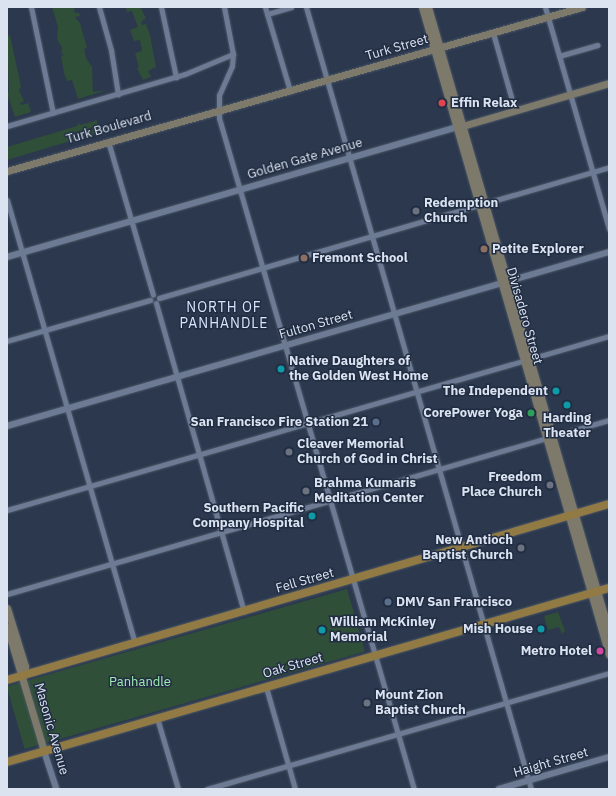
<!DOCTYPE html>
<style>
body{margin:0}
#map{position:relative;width:616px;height:796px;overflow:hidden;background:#2b384d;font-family:"IBM Plex Sans",sans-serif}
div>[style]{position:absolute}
.green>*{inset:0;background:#304f38;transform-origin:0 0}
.roads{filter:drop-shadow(0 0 1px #4b5667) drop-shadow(0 0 1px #4b5667)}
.minor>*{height:5px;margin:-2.5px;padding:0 2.5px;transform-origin:2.5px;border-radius:2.5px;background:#6c7a93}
.tertiary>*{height:6px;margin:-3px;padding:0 3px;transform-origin:3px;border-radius:3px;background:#6c7a93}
.secondary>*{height:7px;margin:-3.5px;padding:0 3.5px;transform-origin:3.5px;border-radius:3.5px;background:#7e7a6b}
.primary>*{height:8px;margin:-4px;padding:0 4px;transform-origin:4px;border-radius:4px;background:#917a44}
.dots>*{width:11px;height:11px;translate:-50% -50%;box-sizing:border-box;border:2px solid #212d42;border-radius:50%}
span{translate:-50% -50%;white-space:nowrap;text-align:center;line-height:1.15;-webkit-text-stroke:3px #212d42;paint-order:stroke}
.street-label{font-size:13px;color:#dbe3f1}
.poi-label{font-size:13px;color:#dbe3f1;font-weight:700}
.left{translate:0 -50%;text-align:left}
.right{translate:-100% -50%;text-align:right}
.park-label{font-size:13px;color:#a1ecb2}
.neighbourhood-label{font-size:14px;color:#d8e5fb;letter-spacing:1px}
.frame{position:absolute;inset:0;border:8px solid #dbe3f1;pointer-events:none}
</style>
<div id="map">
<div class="green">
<div style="clip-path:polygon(52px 7px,76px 7px,74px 9px,75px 13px,79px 13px,80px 16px,75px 17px,80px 23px,87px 48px,84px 49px,86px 58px,92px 67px,93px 92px,107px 90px,78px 99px,72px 80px,67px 81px,64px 73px,61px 56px,64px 55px,61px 53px,62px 48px,57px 39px,58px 27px)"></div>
<div style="clip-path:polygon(126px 7px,140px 7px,146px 18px,141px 22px,142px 25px,146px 24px,150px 35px,156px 67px,148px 71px,151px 77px,143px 80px,137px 68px,139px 67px,135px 53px,142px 51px,140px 40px,134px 41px,130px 30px,138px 27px,132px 11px,127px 12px)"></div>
<div style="clip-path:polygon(10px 35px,21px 87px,19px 90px,24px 101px,20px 103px,21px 105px,28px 103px,31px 112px,15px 117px,7px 94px,9px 90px,7px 36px)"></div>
<div style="clip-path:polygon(96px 118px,100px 132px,7px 160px,7px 147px,77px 126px,79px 123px,80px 125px,95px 121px)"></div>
<div style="left:347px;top:589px;width:65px;height:354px;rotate:74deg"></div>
<div style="clip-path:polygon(558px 612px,565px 631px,562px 634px,559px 627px,548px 630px,544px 616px)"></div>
</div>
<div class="roads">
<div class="minor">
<div style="left:31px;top:7px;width:108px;rotate:78.3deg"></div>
<div style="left:99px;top:7px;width:45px;rotate:74.4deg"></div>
<div style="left:111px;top:50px;width:45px;rotate:81deg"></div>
<div style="left:161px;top:7px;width:72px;rotate:77.9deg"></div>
<div style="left:224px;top:7px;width:48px;rotate:79.2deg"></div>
<div style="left:233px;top:54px;width:12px;rotate:95deg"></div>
<div style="left:232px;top:66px;width:32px;rotate:114deg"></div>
<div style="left:219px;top:95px;width:23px;rotate:90deg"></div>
<div style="left:219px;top:118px;width:699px;rotate:73.8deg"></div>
<div style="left:265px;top:7px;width:88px;rotate:73.4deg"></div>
<div style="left:306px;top:7px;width:814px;rotate:73.95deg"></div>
<div style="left:545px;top:7px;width:231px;rotate:73.9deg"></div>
<div style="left:267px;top:14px;width:25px;rotate:-16deg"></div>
<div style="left:493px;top:33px;width:81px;rotate:74.2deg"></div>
<div style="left:559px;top:56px;width:40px;rotate:-16deg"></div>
<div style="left:7px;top:126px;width:185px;rotate:-16.3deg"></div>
<div style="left:185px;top:74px;width:52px;rotate:-22.6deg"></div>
<div style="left:108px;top:141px;width:160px;rotate:73.7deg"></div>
<div style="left:7px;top:200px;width:461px;rotate:73.9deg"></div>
<div style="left:159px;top:298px;width:469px;rotate:-16.2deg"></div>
<div style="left:156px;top:303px;width:321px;rotate:74.1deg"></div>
<div style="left:7px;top:341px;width:149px;rotate:-16deg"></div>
<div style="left:7px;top:510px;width:627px;rotate:-16.12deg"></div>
<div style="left:7px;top:594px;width:627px;rotate:-16.12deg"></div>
<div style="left:266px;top:687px;width:106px;rotate:74.1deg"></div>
<div style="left:157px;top:718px;width:74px;rotate:73.5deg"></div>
<div style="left:207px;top:789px;width:418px;rotate:-16.1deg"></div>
</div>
<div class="tertiary">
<div style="left:7px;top:257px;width:467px;rotate:-16.1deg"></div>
<div style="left:7px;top:426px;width:627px;rotate:-16.12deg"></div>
<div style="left:44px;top:751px;width:40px;rotate:72deg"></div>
<div style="left:499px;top:789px;width:115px;rotate:-16.2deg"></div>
</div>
<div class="secondary">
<div style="left:422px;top:7px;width:674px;rotate:73.9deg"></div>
<div style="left:428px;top:7px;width:651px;rotate:73.85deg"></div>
<div style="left:459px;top:127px;width:156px;rotate:-16.3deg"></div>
<div style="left:7px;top:171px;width:598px;rotate:-15.92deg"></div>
<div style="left:7px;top:608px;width:61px;rotate:72.8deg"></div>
<div style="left:25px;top:666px;width:9px;rotate:96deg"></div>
<div style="left:7px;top:627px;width:129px;rotate:73.4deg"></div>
</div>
<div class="primary">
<div style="left:7px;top:680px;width:627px;rotate:-16.3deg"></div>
<div style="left:7px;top:762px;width:627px;rotate:-16.12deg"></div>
</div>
</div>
<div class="dots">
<div style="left:442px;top:103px;background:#e0444e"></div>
<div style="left:416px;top:211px;background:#6b7280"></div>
<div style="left:484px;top:249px;background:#8d6e63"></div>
<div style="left:304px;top:258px;background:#8d6e63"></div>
<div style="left:281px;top:369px;background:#0f9aa8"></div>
<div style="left:556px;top:391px;background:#0f9aa8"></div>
<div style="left:567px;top:405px;background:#0f9aa8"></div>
<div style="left:531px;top:413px;background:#2e9e5b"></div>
<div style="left:376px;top:422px;background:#5c6f8a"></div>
<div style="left:289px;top:452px;background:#6b7280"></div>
<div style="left:550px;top:485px;background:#6b7280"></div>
<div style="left:306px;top:491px;background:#6b7280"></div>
<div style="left:312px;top:516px;background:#0f9aa8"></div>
<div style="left:521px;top:548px;background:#6b7280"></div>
<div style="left:388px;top:602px;background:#5c6f8a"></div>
<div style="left:541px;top:629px;background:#0f9aa8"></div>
<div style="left:322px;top:630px;background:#0f9aa8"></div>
<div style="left:600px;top:651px;background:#d1479c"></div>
<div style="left:367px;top:703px;background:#6b7280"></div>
</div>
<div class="street-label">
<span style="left:397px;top:48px;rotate:-16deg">Turk Street</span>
<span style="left:109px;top:128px;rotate:-16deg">Turk Boulevard</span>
<span style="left:305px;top:159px;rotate:-16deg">Golden Gate Avenue</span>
<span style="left:524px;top:316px;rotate:74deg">Divisadero Street</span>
<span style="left:316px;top:325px;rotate:-16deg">Fulton Street</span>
<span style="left:305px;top:581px;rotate:-16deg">Fell Street</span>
<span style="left:293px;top:666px;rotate:-16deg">Oak Street</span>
<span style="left:51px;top:729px;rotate:74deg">Masonic Avenue</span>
<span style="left:551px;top:763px;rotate:-16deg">Haight Street</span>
</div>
<div class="poi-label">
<span class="left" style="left:451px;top:103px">Effin Relax</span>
<span class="left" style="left:424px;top:211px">Redemption<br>Church</span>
<span class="left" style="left:492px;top:249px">Petite Explorer</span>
<span class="left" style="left:312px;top:258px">Fremont School</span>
<span class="left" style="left:289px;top:369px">Native Daughters of<br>the Golden West Home</span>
<span class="right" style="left:548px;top:391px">The Independent</span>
<span class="right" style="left:523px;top:413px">CorePower Yoga</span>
<span style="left:567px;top:426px">Harding<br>Theater</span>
<span class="right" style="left:368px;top:422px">San Francisco Fire Station 21</span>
<span class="left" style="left:297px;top:452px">Cleaver Memorial<br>Church of God in Christ</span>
<span class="right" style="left:542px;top:485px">Freedom<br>Place Church</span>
<span class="left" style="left:314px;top:491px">Brahma Kumaris<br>Meditation Center</span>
<span class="right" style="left:304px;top:516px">Southern Pacific<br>Company Hospital</span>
<span class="right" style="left:513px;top:548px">New Antioch<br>Baptist Church</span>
<span class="left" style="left:396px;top:602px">DMV San Francisco</span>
<span class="left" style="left:330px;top:630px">William McKinley<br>Memorial</span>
<span class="right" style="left:533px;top:629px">Mish House</span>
<span class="right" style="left:592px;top:651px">Metro Hotel</span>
<span class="left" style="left:375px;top:703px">Mount Zion<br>Baptist Church</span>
</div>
<div class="park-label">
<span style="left:140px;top:682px">Panhandle</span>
</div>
<div class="neighbourhood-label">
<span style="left:224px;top:315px">NORTH OF<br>PANHANDLE</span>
</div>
<div class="frame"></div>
</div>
